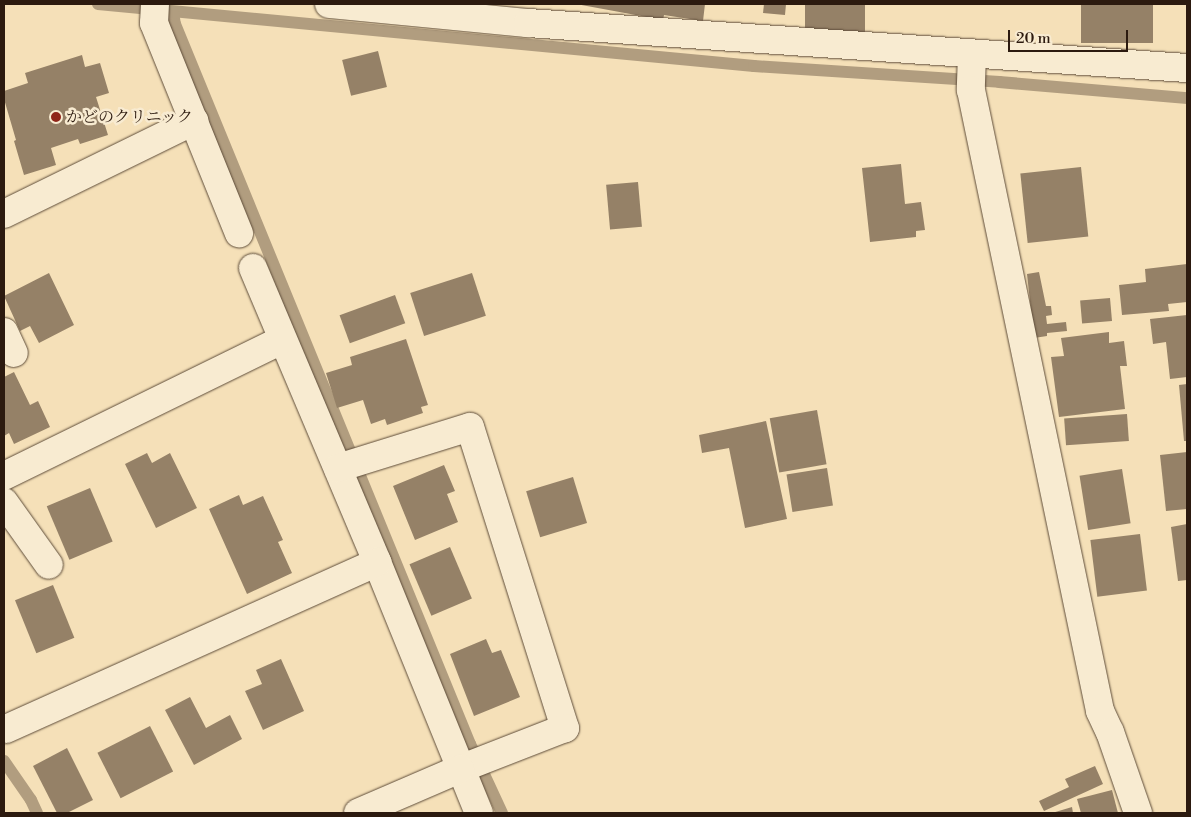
<!DOCTYPE html>
<meta charset="utf-8">
<style>
body{margin:0}
#map{position:relative;width:1191px;height:817px;overflow:hidden;background:#f5e0b8;font-family:"Libre Bodoni","Noto Serif JP",serif}
div>[style]{position:absolute}
.stream>*{height:12px;margin:-6px;padding:0 6px;transform-origin:6px;border-radius:6px;background:#b19d7f}
.building>*{inset:0;background:#958167;transform-origin:0 0}
.roads{filter:drop-shadow(0 0 1px #5e4c39) drop-shadow(0 0 1px #5e4c39)}
.minor>*{height:28px;margin:-14px;padding:0 14px;transform-origin:14px;border-radius:14px;background:#f8ebd1}
.dots>*{width:14px;height:14px;translate:-50% -50%;box-sizing:border-box;border:2px solid #f8ebd1;border-radius:50%}
span{translate:-50% -50%;white-space:nowrap;text-align:center;line-height:1.15;-webkit-text-stroke:5px #f8ebd1;paint-order:stroke}
.poi-label{font-size:16px;color:#2c1a0f}
.left{translate:0 -50%;text-align:left}
.frame{position:absolute;inset:0;border:5px solid #2c1a0f;pointer-events:none}
.scale{position:absolute;left:1008px;top:30px;width:120px;height:22px;box-sizing:border-box;border:2px solid #2c1a0f;border-top:0;padding-left:6px;font-size:15px;line-height:18px;white-space:nowrap;color:#2c1a0f;-webkit-text-stroke:4px #f8ebd1;paint-order:stroke}
</style>
<div id="map">
<div class="stream">
<div style="left:98px;top:4px;width:659px;rotate:5.4deg"></div>
<div style="left:754px;top:66px;width:246px;rotate:3.7deg"></div>
<div style="left:999px;top:82px;width:189px;rotate:4.9deg"></div>
<div style="left:173px;top:12px;width:12px;rotate:81deg"></div>
<div style="left:175px;top:24px;width:778px;rotate:67.72deg"></div>
<div style="left:470px;top:744px;width:76px;rotate:65.1deg"></div>
<div style="left:4px;top:761px;width:47px;rotate:55.3deg"></div>
<div style="left:31px;top:800px;width:14px;rotate:65deg"></div>
</div>
<div class="building">
<div style="clip-path:polygon(576px 4px,705px 4px,703px 21px,664px 15px,663px 20px)"></div>
<div style="clip-path:polygon(764px 4px,786px 4px,785px 15px,763px 13px)"></div>
<div style="left:805px;top:4px;width:60px;height:31px"></div>
<div style="left:1081px;top:4px;width:72px;height:39px"></div>
<div style="left:378px;top:51px;width:37px;height:37px;rotate:76deg"></div>
<div style="clip-path:polygon(82px 55px,85px 67px,100px 63px,109px 93px,96px 97px,108px 135px,80px 144px,78px 139px,51px 148px,56px 165px,24px 175px,14px 141px,16px 140px,4px 99px,4px 91px,28px 83px,25px 73px)"></div>
<div style="clip-path:polygon(901px 164px,905px 204px,921px 202px,925px 230px,916px 231px,916px 237px,870px 242px,862px 168px)"></div>
<div style="left:1081px;top:167px;width:70px;height:61px;rotate:84deg"></div>
<div style="left:638px;top:182px;width:45px;height:32px;rotate:85deg"></div>
<div style="clip-path:polygon(1187px 264px,1187px 302px,1168px 304px,1169px 311px,1122px 315px,1119px 285px,1146px 282px,1145px 269px)"></div>
<div style="clip-path:polygon(1039px 272px,1046px 306px,1051px 306px,1052px 315px,1046px 316px,1047px 324px,1066px 322px,1067px 331px,1047px 333px,1047px 336px,1034px 338px,1027px 274px)"></div>
<div style="clip-path:polygon(49px 273px,74px 325px,39px 343px,30px 326px,20px 331px,4px 296px)"></div>
<div style="left:472px;top:273px;width:45px;height:65px;rotate:72deg"></div>
<div style="left:395px;top:295px;width:30px;height:59px;rotate:70deg"></div>
<div style="left:1110px;top:298px;width:23px;height:30px;rotate:85deg"></div>
<div style="clip-path:polygon(1187px 315px,1187px 377px,1170px 379px,1166px 342px,1153px 344px,1150px 319px)"></div>
<div style="clip-path:polygon(1109px 332px,1109px 343px,1124px 341px,1127px 366px,1120px 366px,1125px 409px,1059px 417px,1051px 357px,1064px 356px,1061px 338px)"></div>
<div style="clip-path:polygon(406px 339px,428px 405px,421px 407px,423px 413px,387px 425px,385px 419px,371px 424px,363px 400px,337px 408px,326px 373px,352px 365px,350px 357px)"></div>
<div style="clip-path:polygon(14px 372px,30px 405px,38px 401px,50px 427px,14px 444px,9px 433px,4px 436px,4px 377px)"></div>
<div style="clip-path:polygon(1187px 384px,1187px 441px,1184px 441px,1179px 385px)"></div>
<div style="left:817px;top:410px;width:55px;height:48px;rotate:80deg"></div>
<div style="left:1127px;top:414px;width:27px;height:63px;rotate:86deg"></div>
<div style="clip-path:polygon(766px 421px,787px 519px,745px 528px,729px 448px,702px 453px,699px 435px)"></div>
<div style="clip-path:polygon(1187px 452px,1187px 509px,1166px 511px,1160px 455px)"></div>
<div style="clip-path:polygon(147px 453px,152px 463px,170px 453px,197px 508px,156px 528px,125px 464px)"></div>
<div style="clip-path:polygon(444px 465px,455px 491px,447px 494px,458px 522px,415px 540px,393px 486px)"></div>
<div style="left:827px;top:468px;width:38px;height:41px;rotate:81deg"></div>
<div style="left:1122px;top:469px;width:55px;height:43px;rotate:81deg"></div>
<div style="left:573px;top:477px;width:48px;height:49px;rotate:73deg"></div>
<div style="left:90px;top:488px;width:58px;height:47px;rotate:67deg"></div>
<div style="clip-path:polygon(239px 495px,243px 505px,263px 496px,283px 540px,278px 542px,292px 573px,247px 594px,209px 509px)"></div>
<div style="clip-path:polygon(1187px 524px,1187px 580px,1178px 581px,1171px 527px)"></div>
<div style="left:1140px;top:534px;width:57px;height:50px;rotate:83deg"></div>
<div style="left:450px;top:547px;width:56px;height:44px;rotate:67deg"></div>
<div style="left:53px;top:585px;width:57px;height:41px;rotate:68deg"></div>
<div style="clip-path:polygon(486px 639px,492px 653px,501px 650px,520px 697px,474px 716px,450px 654px)"></div>
<div style="clip-path:polygon(281px 659px,304px 711px,263px 730px,245px 691px,262px 684px,256px 670px)"></div>
<div style="clip-path:polygon(190px 697px,206px 728px,230px 715px,242px 739px,194px 765px,165px 710px)"></div>
<div style="left:150px;top:726px;width:51px;height:59px;rotate:63deg"></div>
<div style="clip-path:polygon(67px 748px,93px 800px,67px 813px,57px 813px,33px 766px)"></div>
<div style="clip-path:polygon(1095px 766px,1103px 784px,1044px 811px,1039px 801px,1069px 787px,1065px 779px)"></div>
<div style="clip-path:polygon(1112px 790px,1118px 813px,1081px 813px,1077px 799px)"></div>
<div style="clip-path:polygon(1072px 807px,1073px 813px,1052px 813px)"></div>
</div>
<div class="roads">
<div class="minor">
<div style="left:155px;top:4px;width:19px;rotate:93deg"></div>
<div style="left:154px;top:23px;width:227px;rotate:68deg"></div>
<div style="left:329px;top:4px;width:200px;rotate:5.5deg"></div>
<div style="left:528px;top:23px;width:661px;rotate:3.91deg"></div>
<div style="left:972px;top:54px;width:36px;rotate:92deg"></div>
<div style="left:971px;top:90px;width:634px;rotate:78.26deg"></div>
<div style="left:1100px;top:711px;width:23px;rotate:65deg"></div>
<div style="left:1110px;top:732px;width:86px;rotate:70.9deg"></div>
<div style="left:4px;top:214px;width:212px;rotate:-26.1deg"></div>
<div style="left:253px;top:268px;width:319px;rotate:67.1deg"></div>
<div style="left:377px;top:562px;width:271px;rotate:67.9deg"></div>
<div style="left:4px;top:332px;width:23px;rotate:65deg"></div>
<div style="left:338px;top:468px;width:138px;rotate:-17.3deg"></div>
<div style="left:470px;top:427px;width:316px;rotate:72.5deg"></div>
<div style="left:565px;top:728px;width:113px;rotate:158.7deg"></div>
<div style="left:460px;top:769px;width:111px;rotate:156.7deg"></div>
<div style="left:4px;top:476px;width:309px;rotate:-26.1deg"></div>
<div style="left:4px;top:502px;width:77px;rotate:54.5deg"></div>
<div style="left:6px;top:729px;width:407px;rotate:-24.2deg"></div>
</div>
</div>
<div class="dots">
<div style="left:56px;top:117px;background:#8f2418"></div>
</div>
<div class="poi-label">
<span class="left" style="left:66px;top:117px">かどのクリニック</span>
</div>
<div class="frame"></div>
<div class="scale">20 m</div>
</div>
